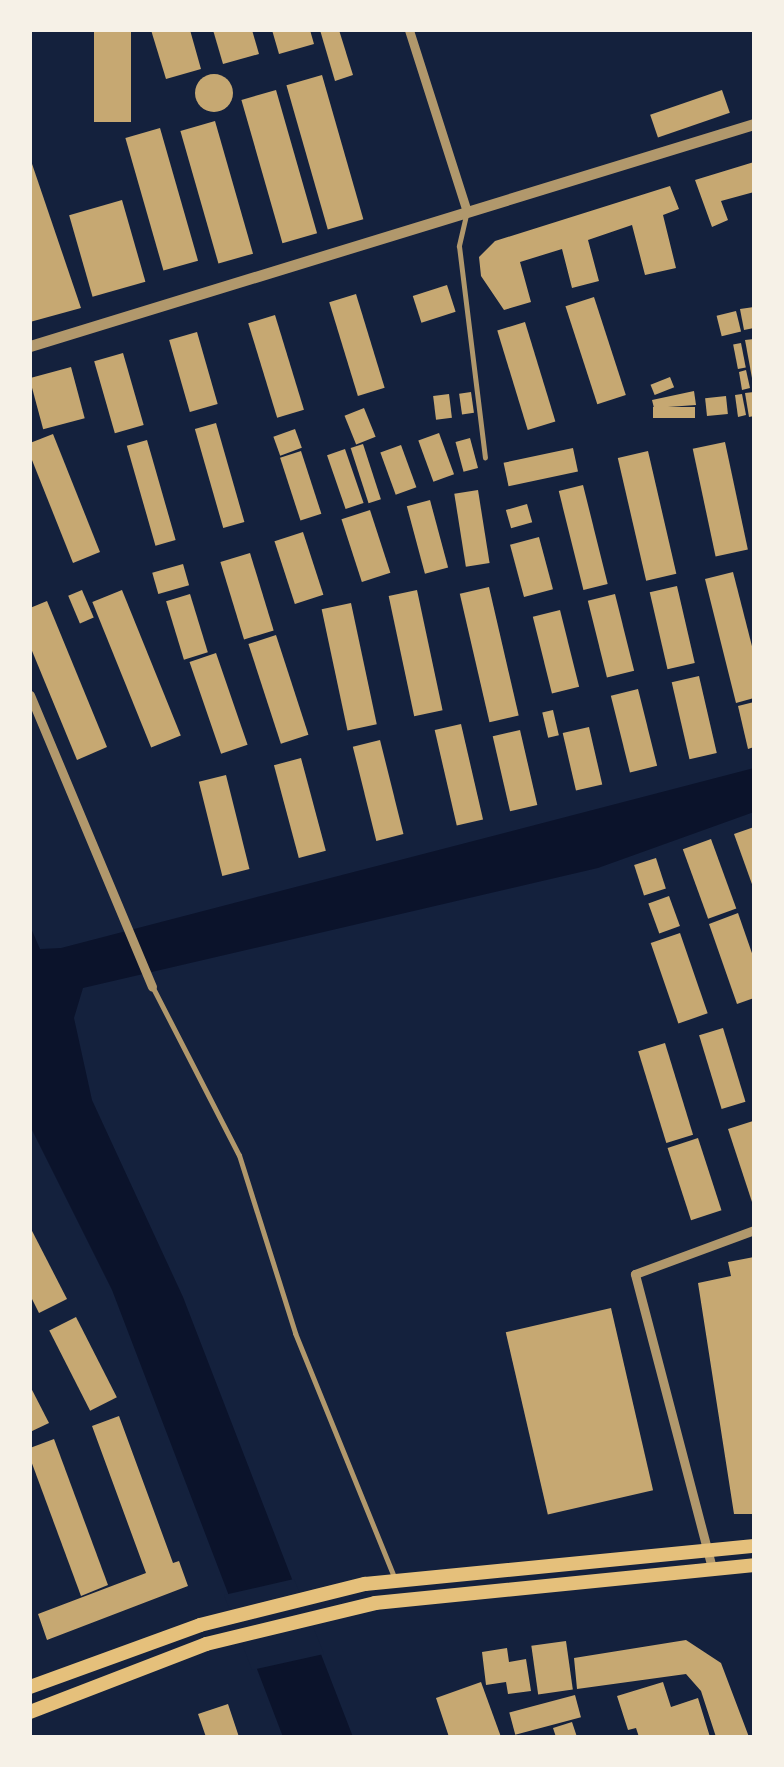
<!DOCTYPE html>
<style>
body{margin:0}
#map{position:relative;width:784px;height:1767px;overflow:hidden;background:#14213d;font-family:"DM Sans",sans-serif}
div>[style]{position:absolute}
.water>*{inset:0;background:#0b132b}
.pier>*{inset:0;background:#14213d}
.building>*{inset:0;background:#c6a872;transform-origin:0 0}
.round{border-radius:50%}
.service>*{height:5px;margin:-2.5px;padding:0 2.5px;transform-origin:2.5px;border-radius:2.5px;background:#b1986c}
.minor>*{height:9px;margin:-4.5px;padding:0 4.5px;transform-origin:4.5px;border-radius:4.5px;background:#b1986c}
.tertiary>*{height:11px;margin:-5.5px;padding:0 5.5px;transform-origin:5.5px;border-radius:5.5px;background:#b1986c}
.primary>*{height:14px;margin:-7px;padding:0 7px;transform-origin:7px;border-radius:7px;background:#e5c07b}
span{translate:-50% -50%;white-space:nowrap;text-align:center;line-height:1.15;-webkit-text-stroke:8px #f6f1e7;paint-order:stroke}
.frame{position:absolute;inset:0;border:32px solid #f6f1e7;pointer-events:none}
</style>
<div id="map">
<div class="water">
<div style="clip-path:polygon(754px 768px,754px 812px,598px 868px,83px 988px,74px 1018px,92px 1100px,183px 1297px,353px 1737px,283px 1737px,112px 1290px,30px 1126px,30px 926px,40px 949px,61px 948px)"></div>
</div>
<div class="pier">
<div style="clip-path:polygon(294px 1579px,324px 1654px,252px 1670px,224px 1595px)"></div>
</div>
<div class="building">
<div style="left:94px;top:30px;width:37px;height:92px"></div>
<div style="clip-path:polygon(151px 30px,190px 30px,201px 69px,166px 79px)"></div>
<div style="clip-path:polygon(213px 30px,252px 30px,259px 54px,223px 64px)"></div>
<div style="clip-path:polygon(272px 30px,310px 30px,314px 44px,279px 54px)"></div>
<div style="clip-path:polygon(320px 30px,339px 30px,353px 75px,335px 81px)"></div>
<div class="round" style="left:195px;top:74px;width:38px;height:38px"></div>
<div style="left:322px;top:75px;width:150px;height:37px;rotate:74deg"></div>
<div style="left:276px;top:90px;width:149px;height:36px;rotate:74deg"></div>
<div style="left:722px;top:90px;width:24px;height:76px;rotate:71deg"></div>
<div style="left:215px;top:121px;width:138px;height:36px;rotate:74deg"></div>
<div style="left:160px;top:128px;width:138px;height:36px;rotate:74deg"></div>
<div style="clip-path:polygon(30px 158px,81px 308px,30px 322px)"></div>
<div style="clip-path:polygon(754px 162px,754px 192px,721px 201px,728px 220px,712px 227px,695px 180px)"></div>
<div style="clip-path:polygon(670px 186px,679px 209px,663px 215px,676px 268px,645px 275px,632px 225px,588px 240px,599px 281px,572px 288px,562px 249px,520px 262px,531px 302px,504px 310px,481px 276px,479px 257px,495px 241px)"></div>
<div style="left:122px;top:200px;width:85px;height:55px;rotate:74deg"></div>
<div style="left:447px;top:285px;width:28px;height:36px;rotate:72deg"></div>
<div style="left:356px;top:294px;width:98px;height:28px;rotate:73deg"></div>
<div style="left:594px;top:297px;width:103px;height:30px;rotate:72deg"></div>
<div style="clip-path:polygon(754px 307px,754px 328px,744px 330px,740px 309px)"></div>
<div style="left:736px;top:311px;width:21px;height:20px;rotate:76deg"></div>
<div style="left:275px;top:315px;width:99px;height:28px;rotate:73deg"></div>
<div style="left:525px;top:322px;width:104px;height:29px;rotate:73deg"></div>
<div style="left:197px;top:332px;width:75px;height:29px;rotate:74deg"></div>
<div style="clip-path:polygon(754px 339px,754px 378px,752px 378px,745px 340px)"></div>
<div style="left:741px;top:343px;width:25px;height:8px;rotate:79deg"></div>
<div style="left:123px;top:353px;width:75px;height:30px;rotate:74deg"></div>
<div style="left:71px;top:367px;width:53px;height:43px;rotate:75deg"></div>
<div style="clip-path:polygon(746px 370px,750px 388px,742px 390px,739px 372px)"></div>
<div style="left:670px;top:377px;width:11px;height:21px;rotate:68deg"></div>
<div style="clip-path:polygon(694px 391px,696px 405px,654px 408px,652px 400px)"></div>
<div style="left:471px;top:392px;width:21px;height:12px;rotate:82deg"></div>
<div style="clip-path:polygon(754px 392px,754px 416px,749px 417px,745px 393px)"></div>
<div style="left:449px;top:394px;width:24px;height:16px;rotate:83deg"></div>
<div style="clip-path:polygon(742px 394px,746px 415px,738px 417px,735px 395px)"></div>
<div style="left:726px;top:396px;width:18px;height:21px;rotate:84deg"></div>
<div style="left:695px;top:407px;width:11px;height:42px;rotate:90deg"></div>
<div style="left:364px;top:408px;width:31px;height:21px;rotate:68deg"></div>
<div style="left:216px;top:423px;width:103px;height:22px;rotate:74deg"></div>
<div style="left:295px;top:429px;width:20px;height:23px;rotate:70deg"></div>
<div style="left:439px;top:433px;width:44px;height:22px;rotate:70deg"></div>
<div style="clip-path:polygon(53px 434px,100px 552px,73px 563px,30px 455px,30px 443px)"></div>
<div style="left:470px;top:438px;width:31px;height:15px;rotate:75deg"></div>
<div style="left:147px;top:440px;width:104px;height:21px;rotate:74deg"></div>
<div style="left:725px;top:442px;width:110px;height:33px;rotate:78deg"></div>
<div style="left:363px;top:444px;width:58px;height:13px;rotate:72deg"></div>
<div style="left:401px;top:445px;width:45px;height:22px;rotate:70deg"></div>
<div style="left:573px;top:448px;width:24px;height:71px;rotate:78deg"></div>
<div style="left:345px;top:449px;width:57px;height:19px;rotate:71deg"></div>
<div style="left:301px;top:451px;width:66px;height:22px;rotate:72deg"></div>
<div style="left:648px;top:451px;width:126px;height:31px;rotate:77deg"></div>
<div style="left:583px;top:485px;width:102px;height:25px;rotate:76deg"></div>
<div style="left:478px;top:490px;width:74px;height:24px;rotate:81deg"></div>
<div style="left:430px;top:500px;width:70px;height:24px;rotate:75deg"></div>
<div style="left:527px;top:504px;width:19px;height:22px;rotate:74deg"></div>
<div style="left:370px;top:510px;width:66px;height:30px;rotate:72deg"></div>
<div style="left:303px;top:532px;width:66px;height:30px;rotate:72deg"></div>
<div style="left:539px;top:537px;width:54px;height:30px;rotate:75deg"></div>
<div style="left:250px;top:553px;width:81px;height:31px;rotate:73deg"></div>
<div style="left:183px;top:564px;width:22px;height:32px;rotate:74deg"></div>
<div style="clip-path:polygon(733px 572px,754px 654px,754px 698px,736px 703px,705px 579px)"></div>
<div style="left:677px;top:586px;width:79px;height:28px;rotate:77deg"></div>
<div style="left:489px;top:587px;width:132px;height:30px;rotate:77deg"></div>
<div style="left:82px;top:590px;width:30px;height:15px;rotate:67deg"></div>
<div style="left:122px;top:590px;width:157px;height:32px;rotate:68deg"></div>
<div style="left:417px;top:590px;width:123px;height:29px;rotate:78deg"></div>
<div style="left:190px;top:594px;width:61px;height:25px;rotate:73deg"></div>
<div style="left:615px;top:594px;width:79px;height:28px;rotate:76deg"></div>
<div style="clip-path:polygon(47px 601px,107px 747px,77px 760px,30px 646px,30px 608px)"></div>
<div style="left:351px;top:603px;width:124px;height:30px;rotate:78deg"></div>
<div style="left:560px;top:610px;width:79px;height:28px;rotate:76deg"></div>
<div style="left:276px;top:635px;width:105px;height:29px;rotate:72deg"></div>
<div style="left:216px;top:653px;width:97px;height:28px;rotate:71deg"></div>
<div style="left:699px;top:676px;width:79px;height:28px;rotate:77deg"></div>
<div style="left:638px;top:689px;width:79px;height:28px;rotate:76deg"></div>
<div style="clip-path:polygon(754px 702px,754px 747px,748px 749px,738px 706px)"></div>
<div style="left:553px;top:710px;width:26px;height:11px;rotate:77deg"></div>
<div style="left:461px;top:724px;width:98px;height:27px;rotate:77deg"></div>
<div style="left:589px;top:727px;width:59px;height:27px;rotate:77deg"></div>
<div style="left:520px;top:730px;width:77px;height:28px;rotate:77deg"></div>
<div style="left:380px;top:740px;width:97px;height:28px;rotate:76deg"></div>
<div style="left:301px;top:758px;width:96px;height:28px;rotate:75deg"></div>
<div style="left:226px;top:775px;width:97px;height:28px;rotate:76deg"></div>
<div style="clip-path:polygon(754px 827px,754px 887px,753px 887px,734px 834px)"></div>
<div style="left:711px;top:839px;width:74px;height:30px;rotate:70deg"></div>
<div style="left:656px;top:858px;width:32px;height:23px;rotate:72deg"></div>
<div style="left:669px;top:896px;width:32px;height:22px;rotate:70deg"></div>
<div style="clip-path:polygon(738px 913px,754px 959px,754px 998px,737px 1004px,709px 924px)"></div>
<div style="left:680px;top:933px;width:85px;height:31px;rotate:71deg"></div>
<div style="left:723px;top:1028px;width:77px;height:25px;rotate:73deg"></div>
<div style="left:665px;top:1043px;width:96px;height:28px;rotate:73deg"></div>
<div style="clip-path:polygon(753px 1121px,754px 1124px,753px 1205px,728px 1129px)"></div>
<div style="left:698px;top:1138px;width:76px;height:32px;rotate:72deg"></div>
<div style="clip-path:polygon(30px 1227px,67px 1299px,39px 1313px,30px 1295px)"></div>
<div style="clip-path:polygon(754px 1257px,754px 1514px,734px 1514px,698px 1283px,731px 1276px,728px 1262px)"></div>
<div style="left:611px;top:1308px;width:187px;height:108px;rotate:77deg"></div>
<div style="left:76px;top:1317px;width:90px;height:30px;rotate:63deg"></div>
<div style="clip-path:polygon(30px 1386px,49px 1423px,30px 1432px)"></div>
<div style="clip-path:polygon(119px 1416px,173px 1563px,179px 1561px,188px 1586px,47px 1640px,38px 1614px,146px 1573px,92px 1426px)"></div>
<div style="clip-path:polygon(54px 1439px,108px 1585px,81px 1596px,30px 1458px,30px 1448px)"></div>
<div style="clip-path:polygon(686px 1640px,721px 1663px,749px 1737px,716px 1737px,701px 1691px,686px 1674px,577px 1689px,574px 1658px)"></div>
<div style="left:566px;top:1641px;width:49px;height:35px;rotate:82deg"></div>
<div style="clip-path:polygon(507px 1648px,509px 1662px,526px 1659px,531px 1691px,508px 1694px,506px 1682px,486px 1685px,482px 1652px)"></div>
<div style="clip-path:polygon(481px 1682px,501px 1737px,449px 1737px,436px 1698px)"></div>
<div style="clip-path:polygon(663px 1682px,671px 1707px,698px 1698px,710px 1737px,639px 1737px,636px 1728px,628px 1730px,617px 1696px)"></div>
<div style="left:575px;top:1695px;width:23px;height:68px;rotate:75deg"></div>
<div style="clip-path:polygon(228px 1704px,239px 1737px,206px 1737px,198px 1714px)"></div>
<div style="clip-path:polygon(572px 1722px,577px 1737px,556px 1737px,553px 1728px)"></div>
</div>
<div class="service">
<div style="left:466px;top:215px;width:32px;rotate:103deg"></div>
<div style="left:459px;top:246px;width:213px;rotate:83deg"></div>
<div style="left:152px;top:986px;width:190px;rotate:62.8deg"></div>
<div style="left:239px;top:1155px;width:187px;rotate:72.5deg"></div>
<div style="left:295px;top:1333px;width:266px;rotate:67.9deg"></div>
</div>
<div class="minor">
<div style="left:409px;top:30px;width:191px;rotate:72.3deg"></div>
<div style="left:30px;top:695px;width:316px;rotate:67.3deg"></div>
<div style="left:712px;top:1568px;width:304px;rotate:-104.7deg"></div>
<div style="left:635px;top:1274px;width:127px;rotate:-20.3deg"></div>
</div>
<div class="tertiary">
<div style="left:30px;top:346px;width:757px;rotate:-17.05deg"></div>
</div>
<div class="primary">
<div style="left:30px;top:1687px;width:181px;rotate:-20deg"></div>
<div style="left:200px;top:1625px;width:170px;rotate:-14deg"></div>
<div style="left:365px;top:1584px;width:391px;rotate:-5.6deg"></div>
<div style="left:30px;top:1712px;width:189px;rotate:-21.1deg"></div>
<div style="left:206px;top:1644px;width:174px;rotate:-13.6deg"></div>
<div style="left:375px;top:1603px;width:381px;rotate:-5.7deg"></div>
</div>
<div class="frame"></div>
</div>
